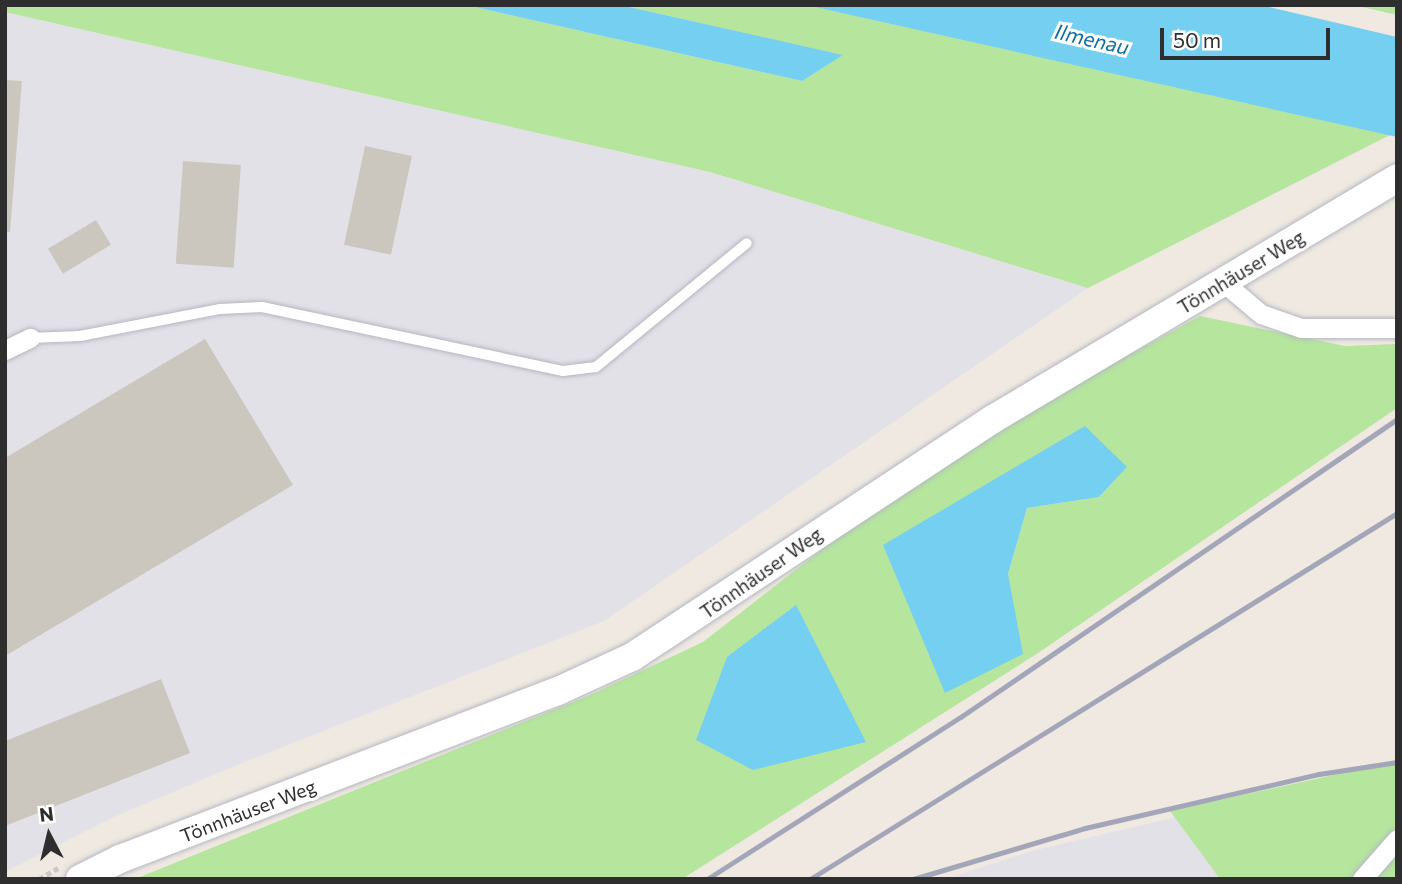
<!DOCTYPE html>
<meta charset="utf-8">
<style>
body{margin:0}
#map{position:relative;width:1402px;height:884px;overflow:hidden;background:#efe9e1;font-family:Commissioner,sans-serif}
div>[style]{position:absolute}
.industrial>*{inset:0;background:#e3e1e8}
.green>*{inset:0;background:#b6e59e}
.water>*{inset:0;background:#75cff0}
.building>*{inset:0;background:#cbc7bf;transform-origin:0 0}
.path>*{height:4.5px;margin-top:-2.25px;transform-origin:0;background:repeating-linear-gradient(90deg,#c9c9c9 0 5px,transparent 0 8.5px)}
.roads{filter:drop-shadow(0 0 2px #b4b7c1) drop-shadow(0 0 2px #b4b7c1)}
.service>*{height:10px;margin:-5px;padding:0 5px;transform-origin:5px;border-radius:5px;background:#fff}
.minor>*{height:19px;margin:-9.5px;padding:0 9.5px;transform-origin:9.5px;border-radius:9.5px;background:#fff}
.secondary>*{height:28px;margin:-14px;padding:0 14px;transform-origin:14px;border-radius:14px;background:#fff}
.rail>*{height:5px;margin:-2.5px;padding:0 2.5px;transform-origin:2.5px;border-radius:2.5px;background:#a3a6b8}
span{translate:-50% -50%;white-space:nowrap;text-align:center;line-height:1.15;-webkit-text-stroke:6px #fff;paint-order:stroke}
.street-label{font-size:19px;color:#2e2e2e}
.water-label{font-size:21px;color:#0d6fa3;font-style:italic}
.frame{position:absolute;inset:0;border:7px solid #2e2e2e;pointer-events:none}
.north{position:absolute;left:14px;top:800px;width:70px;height:70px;-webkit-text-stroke:5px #fff;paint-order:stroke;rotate:353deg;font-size:19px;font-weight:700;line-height:28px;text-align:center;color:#2e2e2e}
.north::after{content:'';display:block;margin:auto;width:24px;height:32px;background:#2e2e2e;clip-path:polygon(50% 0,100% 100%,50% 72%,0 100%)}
.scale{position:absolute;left:1160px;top:28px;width:170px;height:32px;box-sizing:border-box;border:4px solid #2e2e2e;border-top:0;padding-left:9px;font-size:21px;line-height:24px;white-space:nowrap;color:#2e2e2e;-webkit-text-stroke:5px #fff;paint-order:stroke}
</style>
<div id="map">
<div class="industrial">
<div style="clip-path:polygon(5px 12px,710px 172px,1088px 288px,604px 621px,247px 761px,111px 818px,5px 872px)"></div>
<div style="clip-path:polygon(1252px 799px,1350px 879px,945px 879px,1032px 851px)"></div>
</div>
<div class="green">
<div style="clip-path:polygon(5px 5px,466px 5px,802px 81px,842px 55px,620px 5px,807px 5px,1390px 135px,1088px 288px,710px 172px,5px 12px)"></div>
<div style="clip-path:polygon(1354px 5px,1397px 5px,1397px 15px)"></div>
<div style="clip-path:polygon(evenodd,1200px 316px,1345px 346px,1397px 344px,1397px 408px,1038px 653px,682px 879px,135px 879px,588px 696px,703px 642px,847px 530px,1034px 407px,1200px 316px,1127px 467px,1099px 497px,1027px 508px,1008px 574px,884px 545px,1127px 467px)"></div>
<div style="clip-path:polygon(1397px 761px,1397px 839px,1362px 879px,1220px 879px,1170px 811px)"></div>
<div style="clip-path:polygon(1397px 847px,1397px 879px,1368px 879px)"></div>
</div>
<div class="water">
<div style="clip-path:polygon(466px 5px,620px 5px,843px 55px,802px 81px)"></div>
<div style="clip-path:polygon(806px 5px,1260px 5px,1397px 37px,1397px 137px)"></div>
<div style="clip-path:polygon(1085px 426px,1127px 467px,1099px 497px,1027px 508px,1008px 574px,1023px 654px,945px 693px,883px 545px)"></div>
<div style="clip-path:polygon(796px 605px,866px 742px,753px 770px,696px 740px,727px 657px)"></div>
</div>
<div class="building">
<div style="clip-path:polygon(5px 80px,22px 81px,10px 232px,5px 232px)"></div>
<div style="left:365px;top:146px;width:48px;height:101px;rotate:12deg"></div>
<div style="left:183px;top:161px;width:58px;height:103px;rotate:4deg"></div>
<div style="left:96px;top:220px;width:29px;height:56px;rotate:59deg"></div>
<div style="clip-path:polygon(205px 339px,293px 485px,5px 656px,5px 458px)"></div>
<div style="clip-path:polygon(161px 679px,190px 753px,5px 826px,5px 741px)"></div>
</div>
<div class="path">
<div style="left:39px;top:879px;width:24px;rotate:-30deg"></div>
</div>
<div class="roads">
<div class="service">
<div style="left:30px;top:338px;width:50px;rotate:-2.3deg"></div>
<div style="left:80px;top:336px;width:143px;rotate:-10.9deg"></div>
<div style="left:220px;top:309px;width:42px;rotate:-2.7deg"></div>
<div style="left:262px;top:307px;width:308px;rotate:12deg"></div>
<div style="left:563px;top:371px;width:33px;rotate:-7deg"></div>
<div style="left:596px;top:367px;width:195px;rotate:-39.4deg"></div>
</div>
<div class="minor">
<div style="left:1223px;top:282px;width:50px;rotate:40.1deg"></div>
<div style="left:1261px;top:314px;width:42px;rotate:19.3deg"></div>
<div style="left:1301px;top:328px;width:96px"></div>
<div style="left:5px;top:350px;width:28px;rotate:-26deg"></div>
<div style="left:1362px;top:879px;width:53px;rotate:-48.8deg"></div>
</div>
<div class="secondary">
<div style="left:80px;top:879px;width:45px;rotate:-26.6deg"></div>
<div style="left:120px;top:859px;width:469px;rotate:-21deg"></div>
<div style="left:558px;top:691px;width:81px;rotate:-24.7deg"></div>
<div style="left:632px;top:657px;width:432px;rotate:-33.4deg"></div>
<div style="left:993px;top:419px;width:470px;rotate:-30.8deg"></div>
</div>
</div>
<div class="rail">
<div style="left:707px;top:879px;width:303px;rotate:-32.6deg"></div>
<div style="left:962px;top:716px;width:527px;rotate:-34.32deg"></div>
<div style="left:810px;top:879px;width:692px;rotate:-31.94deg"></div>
<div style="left:913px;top:879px;width:179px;rotate:-16.5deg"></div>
<div style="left:1085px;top:828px;width:240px;rotate:-13deg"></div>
<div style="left:1319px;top:774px;width:79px;rotate:-8.7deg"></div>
</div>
<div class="street-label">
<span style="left:1241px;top:272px;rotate:-31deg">Tönnhäuser Weg</span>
<span style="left:761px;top:573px;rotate:-35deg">Tönnhäuser Weg</span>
<span style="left:248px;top:811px;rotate:-21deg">Tönnhäuser Weg</span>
</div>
<div class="water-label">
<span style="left:1092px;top:39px;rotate:13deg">Ilmenau</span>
</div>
<div class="frame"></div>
<div class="north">N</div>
<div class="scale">50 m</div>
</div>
